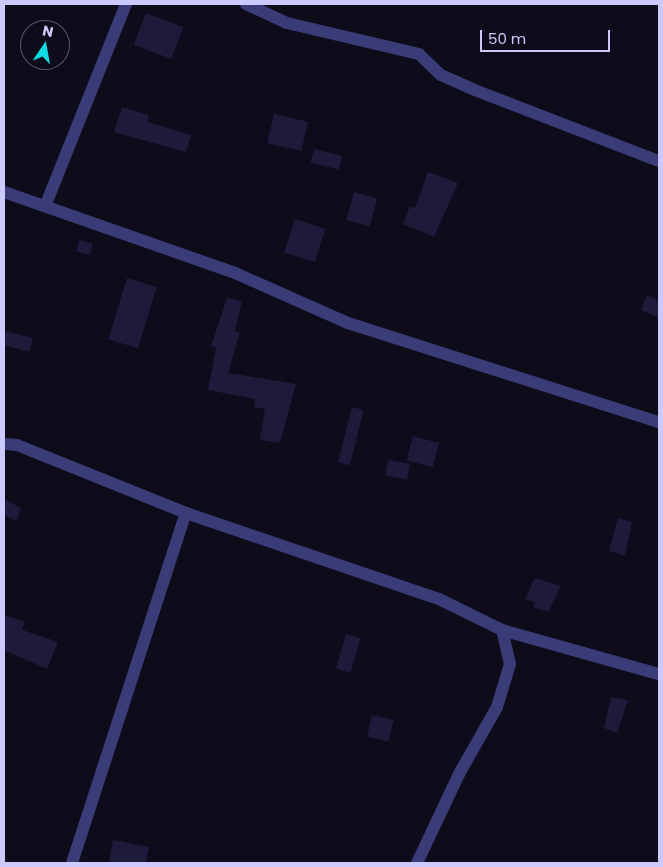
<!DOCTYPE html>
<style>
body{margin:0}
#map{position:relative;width:663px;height:867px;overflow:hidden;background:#0e0c1b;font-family:Poppins,sans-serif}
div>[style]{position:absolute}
.building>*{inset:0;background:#1e1a3b;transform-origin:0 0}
.street>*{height:12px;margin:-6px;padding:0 6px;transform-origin:6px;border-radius:6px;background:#3a3c77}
span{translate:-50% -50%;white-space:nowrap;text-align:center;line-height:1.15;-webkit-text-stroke:4.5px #0e0c1b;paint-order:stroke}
.frame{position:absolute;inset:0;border:5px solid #cccafc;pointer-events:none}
.north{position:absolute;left:20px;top:20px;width:50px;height:50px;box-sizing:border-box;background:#0e0c1b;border:1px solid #5a5875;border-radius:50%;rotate:12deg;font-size:14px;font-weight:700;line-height:20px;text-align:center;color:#cccafc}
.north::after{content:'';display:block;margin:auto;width:18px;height:22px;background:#0fdbe3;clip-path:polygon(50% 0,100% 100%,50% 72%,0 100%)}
.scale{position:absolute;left:480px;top:30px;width:130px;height:22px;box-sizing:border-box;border:2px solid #cccafc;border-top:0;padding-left:6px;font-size:15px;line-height:18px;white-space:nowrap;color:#cccafc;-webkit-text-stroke:4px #0e0c1b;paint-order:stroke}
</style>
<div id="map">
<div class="building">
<div style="left:146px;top:13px;width:40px;height:34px;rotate:21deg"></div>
<div style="clip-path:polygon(122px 107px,149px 115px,147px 122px,191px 135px,186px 152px,114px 132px)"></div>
<div style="left:274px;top:114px;width:35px;height:30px;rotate:13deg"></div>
<div style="left:314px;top:149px;width:29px;height:14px;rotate:14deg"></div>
<div style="clip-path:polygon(428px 172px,458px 183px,434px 237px,403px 224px,410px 206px,415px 208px)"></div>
<div style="left:354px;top:192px;width:24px;height:29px;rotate:15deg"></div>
<div style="left:295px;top:219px;width:32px;height:35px;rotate:18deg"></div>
<div style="left:79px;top:240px;width:14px;height:12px;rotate:12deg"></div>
<div style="left:127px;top:278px;width:31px;height:64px;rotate:17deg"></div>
<div style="clip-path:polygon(647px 295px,659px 301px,659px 318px,641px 310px)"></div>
<div style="clip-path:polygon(227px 298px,242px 301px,235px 331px,240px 332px,228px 373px,296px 384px,280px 443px,260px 440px,265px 409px,254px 407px,255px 399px,208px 390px,216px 348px,211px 346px)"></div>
<div style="clip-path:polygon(4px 331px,33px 338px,29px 352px,4px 345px)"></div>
<div style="left:352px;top:407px;width:12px;height:57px;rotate:14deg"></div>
<div style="left:413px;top:436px;width:27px;height:25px;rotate:15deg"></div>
<div style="left:388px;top:460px;width:22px;height:16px;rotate:10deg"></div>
<div style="clip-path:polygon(4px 499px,21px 508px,16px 521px,4px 515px)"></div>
<div style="clip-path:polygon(618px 518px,632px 522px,625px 556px,609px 551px)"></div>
<div style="clip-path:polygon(535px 578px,561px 586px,549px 611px,533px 608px,535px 602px,525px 599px)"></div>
<div style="clip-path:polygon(4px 615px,25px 622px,22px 630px,58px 642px,47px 669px,4px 650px)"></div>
<div style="left:346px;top:634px;width:15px;height:36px;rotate:16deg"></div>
<div style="clip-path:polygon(611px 697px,628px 700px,617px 733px,604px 728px)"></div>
<div style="left:372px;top:715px;width:22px;height:22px;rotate:13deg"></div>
<div style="clip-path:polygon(113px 840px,149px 847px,146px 863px,109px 863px)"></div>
</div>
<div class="street">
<div style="left:246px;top:4px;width:45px;rotate:24.9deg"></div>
<div style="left:287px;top:23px;width:136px;rotate:13.2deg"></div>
<div style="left:419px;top:54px;width:30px;rotate:44deg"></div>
<div style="left:441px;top:75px;width:34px;rotate:24deg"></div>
<div style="left:472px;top:89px;width:200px;rotate:21.1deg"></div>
<div style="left:4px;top:192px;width:245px;rotate:19.3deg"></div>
<div style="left:235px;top:273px;width:124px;rotate:23.9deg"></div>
<div style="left:348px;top:323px;width:326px;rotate:17.7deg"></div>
<div style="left:46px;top:204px;width:215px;rotate:-68.2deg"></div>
<div style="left:4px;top:444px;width:13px;rotate:4deg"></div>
<div style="left:17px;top:445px;width:182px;rotate:21.9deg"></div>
<div style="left:186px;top:513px;width:267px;rotate:18.8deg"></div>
<div style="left:439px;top:599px;width:70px;rotate:26.2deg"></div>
<div style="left:502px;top:630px;width:163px;rotate:15.7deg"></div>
<div style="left:72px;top:863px;width:368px;rotate:-72deg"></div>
<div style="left:417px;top:863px;width:98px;rotate:-64.7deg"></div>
<div style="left:459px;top:774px;width:77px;rotate:-60.4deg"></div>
<div style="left:497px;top:707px;width:45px;rotate:-73.2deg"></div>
<div style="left:510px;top:664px;width:35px;rotate:-103deg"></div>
</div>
<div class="frame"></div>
<div class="north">N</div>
<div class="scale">50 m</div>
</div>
